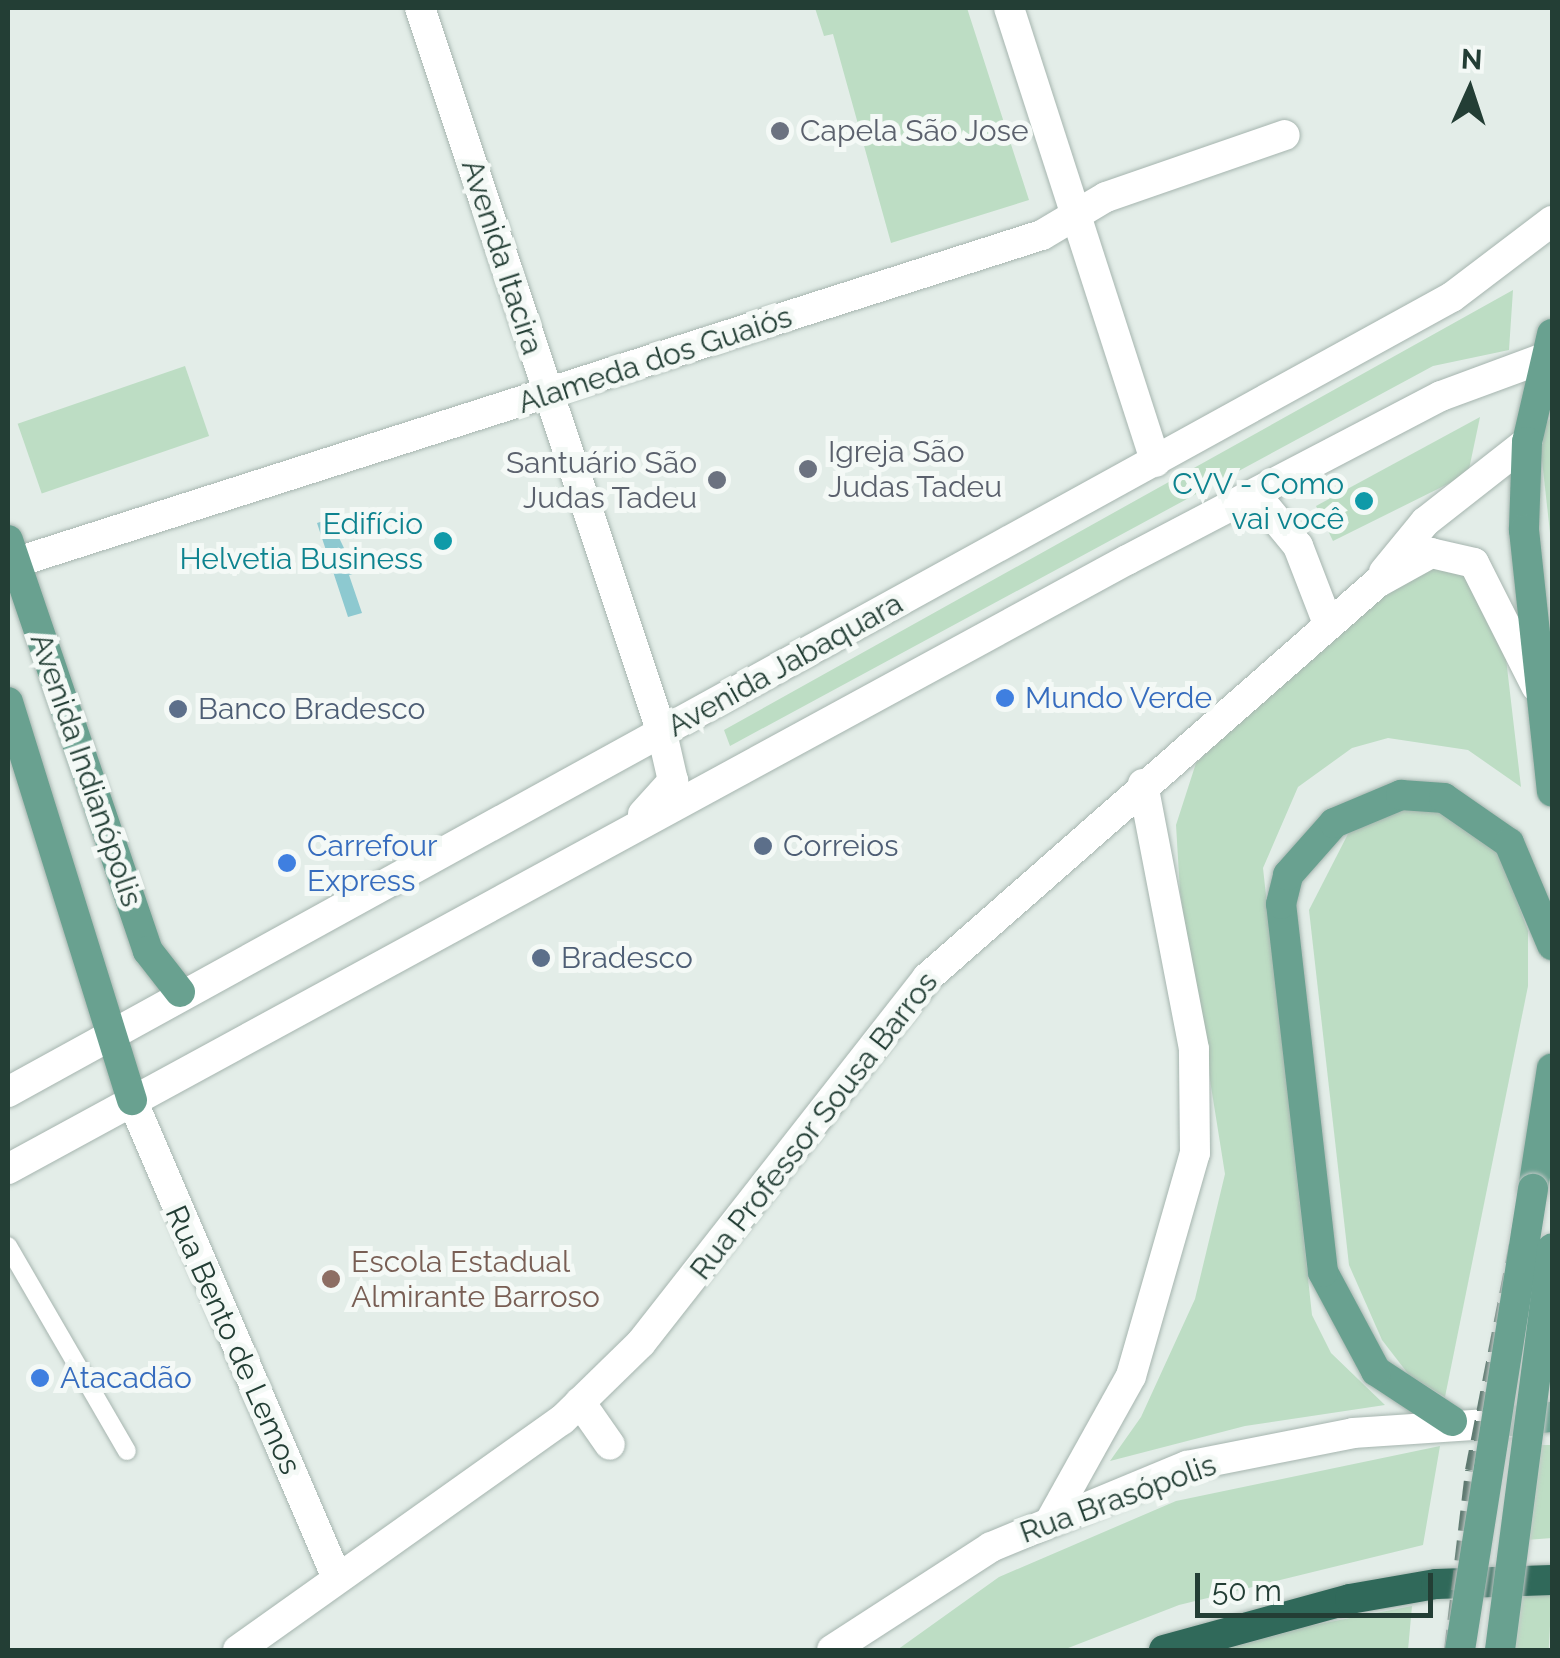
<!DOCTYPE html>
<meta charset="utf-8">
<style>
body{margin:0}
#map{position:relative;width:1560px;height:1658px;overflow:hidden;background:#e3ede8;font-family:Raleway,sans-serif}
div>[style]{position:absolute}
.green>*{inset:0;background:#bdddc4;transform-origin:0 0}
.water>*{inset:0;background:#8dc9d0}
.roads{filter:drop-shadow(0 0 2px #a6b5af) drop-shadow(0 0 2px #a6b5af)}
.lane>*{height:18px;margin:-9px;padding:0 9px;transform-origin:9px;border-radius:9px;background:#fff}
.street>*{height:30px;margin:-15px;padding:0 15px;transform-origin:15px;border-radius:15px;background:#fff}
.secondary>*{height:30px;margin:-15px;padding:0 15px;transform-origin:15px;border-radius:15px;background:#fff}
.primary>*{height:30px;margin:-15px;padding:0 15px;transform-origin:15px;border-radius:15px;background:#69a190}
.highway>*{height:30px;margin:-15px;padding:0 15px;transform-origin:15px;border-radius:15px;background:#30695a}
.rail>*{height:8px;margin-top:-4px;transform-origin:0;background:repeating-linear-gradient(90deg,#5e7970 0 20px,transparent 0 30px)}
.bridges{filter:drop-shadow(0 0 2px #c1c9c6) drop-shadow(0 0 2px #c1c9c6)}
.primary-bridge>*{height:30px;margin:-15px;padding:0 15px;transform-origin:15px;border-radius:15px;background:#69a190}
.dots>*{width:28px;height:28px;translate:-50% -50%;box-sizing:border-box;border:5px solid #f4f9f6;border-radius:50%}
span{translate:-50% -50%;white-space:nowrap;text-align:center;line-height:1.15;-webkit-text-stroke:10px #f4f9f6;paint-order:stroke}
.worship-label{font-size:30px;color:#5b616d}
.left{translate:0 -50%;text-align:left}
.right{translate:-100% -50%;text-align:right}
.street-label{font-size:30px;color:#233e35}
.culture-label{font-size:30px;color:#0d838f}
.shop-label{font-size:30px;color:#366cbe}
.service-label{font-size:30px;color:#4e5e75}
.education-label{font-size:30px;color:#785e54}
.frame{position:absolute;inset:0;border:10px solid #233e35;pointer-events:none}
.north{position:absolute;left:1420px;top:40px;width:100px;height:100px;-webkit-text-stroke:8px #f4f9f6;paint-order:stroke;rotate:3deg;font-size:28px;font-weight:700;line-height:40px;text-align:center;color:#233e35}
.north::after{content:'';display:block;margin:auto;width:35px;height:45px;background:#233e35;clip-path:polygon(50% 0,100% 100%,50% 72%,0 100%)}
.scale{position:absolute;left:1195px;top:1573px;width:238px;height:45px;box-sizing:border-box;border:5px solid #233e35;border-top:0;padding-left:12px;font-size:30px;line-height:35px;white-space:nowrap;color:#233e35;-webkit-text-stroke:8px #f4f9f6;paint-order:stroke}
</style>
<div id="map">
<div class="green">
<div style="clip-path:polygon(815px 8px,967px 8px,1029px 200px,891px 243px,833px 34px,824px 36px)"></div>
<div style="clip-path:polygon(1513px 290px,1509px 350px,1433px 366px,730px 746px,724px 730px)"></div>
<div style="left:185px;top:366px;width:74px;height:177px;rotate:71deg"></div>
<div style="clip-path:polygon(1552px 416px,1552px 551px,1539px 433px)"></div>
<div style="clip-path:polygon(1480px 417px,1468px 474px,1333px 541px,1316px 506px)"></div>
<div style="clip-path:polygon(1444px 549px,1498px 590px,1521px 787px,1468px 750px,1388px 738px,1352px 748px,1298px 787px,1263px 868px,1312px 1315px,1331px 1353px,1385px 1405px,1245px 1426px,1110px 1461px,1141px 1417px,1195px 1299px,1225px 1174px,1180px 892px,1176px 825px,1196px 763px,1373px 598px)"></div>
<div style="clip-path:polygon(1435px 803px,1496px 843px,1528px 931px,1528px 986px,1445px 1397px,1409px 1375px,1382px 1340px,1349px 1265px,1309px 910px,1350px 830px,1377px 811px)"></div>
<div style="clip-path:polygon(1540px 1445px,1552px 1445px,1552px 1538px,1526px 1540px)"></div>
<div style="clip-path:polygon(1440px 1446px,1423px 1545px,1179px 1605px,1063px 1650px,897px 1650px,999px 1577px,1176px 1501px)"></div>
<div style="left:1517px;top:1587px;width:35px;height:63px;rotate:3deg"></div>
<div style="clip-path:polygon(1412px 1606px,1408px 1650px,1223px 1650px,1309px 1626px)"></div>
</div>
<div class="water">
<div style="clip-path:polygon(330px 519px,356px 573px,349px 575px,362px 613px,348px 617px,317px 523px)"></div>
</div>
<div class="roads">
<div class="lane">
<div style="left:8px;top:1246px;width:237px;rotate:59.9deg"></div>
</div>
<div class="street">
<div style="left:420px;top:8px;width:764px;rotate:71.54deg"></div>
<div style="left:1009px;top:8px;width:477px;rotate:72.1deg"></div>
<div style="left:14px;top:563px;width:1079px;rotate:-17.7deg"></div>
<div style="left:1042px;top:235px;width:74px;rotate:-30.7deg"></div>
<div style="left:1106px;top:197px;width:189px;rotate:-19.1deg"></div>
<div style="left:1384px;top:572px;width:65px;rotate:-50.6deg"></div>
<div style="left:1425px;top:522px;width:130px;rotate:-38.1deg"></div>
<div style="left:132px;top:1100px;width:520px;rotate:66.79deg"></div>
<div style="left:580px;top:1402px;width:52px;rotate:55.1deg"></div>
<div style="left:1052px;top:1518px;width:162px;rotate:-60.9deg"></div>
<div style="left:1131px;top:1376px;width:232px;rotate:-74deg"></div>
<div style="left:1195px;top:1153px;width:104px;rotate:-90.6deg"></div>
<div style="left:1194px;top:1049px;width:270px;rotate:-100.9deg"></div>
<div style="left:238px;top:1650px;width:397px;rotate:-35.4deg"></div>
<div style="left:562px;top:1420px;width:110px;rotate:-44.3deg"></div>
<div style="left:641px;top:1343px;width:464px;rotate:-51.9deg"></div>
<div style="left:927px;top:978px;width:599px;rotate:-41.28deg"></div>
<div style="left:1377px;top:583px;width:62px;rotate:-29.1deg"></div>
<div style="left:1431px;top:553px;width:44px;rotate:13.1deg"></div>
<div style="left:1474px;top:563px;width:138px;rotate:63.2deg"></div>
</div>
<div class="secondary">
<div style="left:1256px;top:495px;width:66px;rotate:50.5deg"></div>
<div style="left:1298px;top:546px;width:80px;rotate:68.9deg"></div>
<div style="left:643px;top:814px;width:45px;rotate:-47.7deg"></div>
<div style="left:673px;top:781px;width:49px;rotate:-102.9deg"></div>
<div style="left:8px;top:1092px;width:1648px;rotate:-28.84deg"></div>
<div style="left:1452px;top:297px;width:126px;rotate:-37.2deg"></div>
<div style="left:8px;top:1169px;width:1274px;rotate:-28.56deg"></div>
<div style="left:1127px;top:560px;width:354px;rotate:-27.6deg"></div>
<div style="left:1441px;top:396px;width:118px;rotate:-20.3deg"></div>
<div style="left:832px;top:1650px;width:189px;rotate:-32.9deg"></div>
<div style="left:991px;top:1547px;width:212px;rotate:-22.5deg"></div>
<div style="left:1187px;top:1466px;width:169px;rotate:-11.2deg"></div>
<div style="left:1353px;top:1433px;width:165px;rotate:-3.8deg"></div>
</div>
<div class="primary">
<div style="left:1552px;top:334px;width:111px;rotate:103deg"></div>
<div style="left:1527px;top:442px;width:88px;rotate:92deg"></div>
<div style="left:1524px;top:530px;width:263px;rotate:83.9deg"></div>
<div style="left:8px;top:540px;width:434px;rotate:71.2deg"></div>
<div style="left:148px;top:951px;width:52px;rotate:52deg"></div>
<div style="left:8px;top:702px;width:417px;rotate:72.7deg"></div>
<div style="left:1533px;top:1189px;width:122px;rotate:-81.1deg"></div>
<div style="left:1452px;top:1421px;width:91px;rotate:-146.7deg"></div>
<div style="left:1376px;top:1371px;width:112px;rotate:-118.2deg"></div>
<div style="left:1323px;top:1272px;width:370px;rotate:-96.5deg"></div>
<div style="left:1281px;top:904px;width:30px;rotate:-76deg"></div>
<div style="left:1288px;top:875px;width:69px;rotate:-48.5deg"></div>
<div style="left:1334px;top:823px;width:73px;rotate:-22.7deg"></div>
<div style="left:1401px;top:795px;width:43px;rotate:4deg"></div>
<div style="left:1444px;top:798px;width:79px;rotate:34.7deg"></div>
<div style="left:1509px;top:843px;width:111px;rotate:67.1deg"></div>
<div style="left:1513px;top:1421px;width:39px;rotate:-6deg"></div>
</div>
<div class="highway">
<div style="left:1164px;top:1650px;width:193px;rotate:-15.3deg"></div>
<div style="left:1350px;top:1599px;width:87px;rotate:-9.9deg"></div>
<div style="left:1436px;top:1584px;width:116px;rotate:-2deg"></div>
</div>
</div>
<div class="rail">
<div style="left:1448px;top:1650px;width:181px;rotate:-83.3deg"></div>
<div style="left:1469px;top:1470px;width:288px;rotate:-79deg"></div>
<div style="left:1465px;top:1650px;width:178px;rotate:-83.2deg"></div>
<div style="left:1486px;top:1473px;width:288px;rotate:-79.2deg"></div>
</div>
<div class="bridges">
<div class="primary-bridge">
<div style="left:1460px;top:1650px;width:467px;rotate:-81deg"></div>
<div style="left:1500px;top:1650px;width:405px;rotate:-82.6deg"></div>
</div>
</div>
<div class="dots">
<div style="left:780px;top:131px;background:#6b7280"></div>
<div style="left:808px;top:469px;background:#6b7280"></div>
<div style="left:717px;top:480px;background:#6b7280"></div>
<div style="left:1364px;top:501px;background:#0f9aa8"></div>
<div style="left:443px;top:541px;background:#0f9aa8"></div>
<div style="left:1005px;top:698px;background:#3f7fe0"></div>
<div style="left:178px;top:709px;background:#5c6f8a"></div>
<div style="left:763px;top:846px;background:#5c6f8a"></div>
<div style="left:287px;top:863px;background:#3f7fe0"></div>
<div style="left:541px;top:958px;background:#5c6f8a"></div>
<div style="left:331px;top:1279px;background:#8d6e63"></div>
<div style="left:40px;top:1378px;background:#3f7fe0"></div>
</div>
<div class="worship-label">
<span class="left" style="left:800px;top:131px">Capela São Jose</span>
<span class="left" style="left:828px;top:469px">Igreja São<br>Judas Tadeu</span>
<span class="right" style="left:697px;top:480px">Santuário São<br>Judas Tadeu</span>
</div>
<div class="street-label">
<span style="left:502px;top:257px;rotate:72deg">Avenida Itacira</span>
<span style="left:655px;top:360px;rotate:-18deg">Alameda dos Guaiós</span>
<span style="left:785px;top:665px;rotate:-29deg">Avenida Jabaquara</span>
<span style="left:86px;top:770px;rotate:71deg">Avenida Indianópolis</span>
<span style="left:814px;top:1126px;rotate:-52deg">Rua Professor Sousa Barros</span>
<span style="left:233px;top:1340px;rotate:66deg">Rua Bento de Lemos</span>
<span style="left:1118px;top:1499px;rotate:-20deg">Rua Brasópolis</span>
</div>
<div class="culture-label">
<span class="right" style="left:1344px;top:501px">CVV - Como<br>vai você</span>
<span class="right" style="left:423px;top:541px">Edifício<br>Helvetia Business</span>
</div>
<div class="shop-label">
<span class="left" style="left:1025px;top:698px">Mundo Verde</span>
<span class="left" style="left:307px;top:863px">Carrefour<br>Express</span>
<span class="left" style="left:60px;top:1378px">Atacadão</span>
</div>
<div class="service-label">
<span class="left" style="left:198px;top:709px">Banco Bradesco</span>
<span class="left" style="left:783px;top:846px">Correios</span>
<span class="left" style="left:561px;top:958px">Bradesco</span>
</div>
<div class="education-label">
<span class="left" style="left:351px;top:1279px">Escola Estadual<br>Almirante Barroso</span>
</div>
<div class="frame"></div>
<div class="north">N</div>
<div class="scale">50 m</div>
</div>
